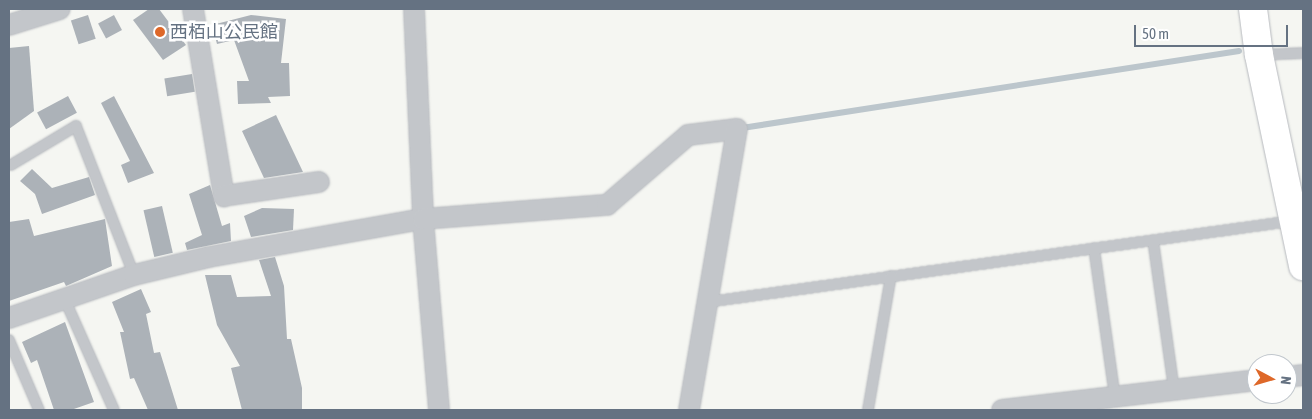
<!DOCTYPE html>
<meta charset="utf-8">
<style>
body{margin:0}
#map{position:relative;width:1312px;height:419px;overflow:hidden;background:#f5f6f2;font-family:"Asap Condensed","Noto Sans JP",sans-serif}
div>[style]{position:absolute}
.stream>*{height:6px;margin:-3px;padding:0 3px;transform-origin:3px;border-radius:3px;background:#bcc6cc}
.building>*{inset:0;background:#acb2b8;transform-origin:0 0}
.roads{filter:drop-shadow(0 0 1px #b6b9be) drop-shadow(0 0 1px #b6b9be)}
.lane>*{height:10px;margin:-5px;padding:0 5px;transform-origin:5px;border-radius:5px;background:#c3c6ca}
.street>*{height:20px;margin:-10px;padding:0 10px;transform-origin:10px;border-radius:10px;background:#c3c6ca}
.secondary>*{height:28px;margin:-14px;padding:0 14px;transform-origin:14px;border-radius:14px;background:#fff}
.dots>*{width:14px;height:14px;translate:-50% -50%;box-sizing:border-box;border:2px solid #fff;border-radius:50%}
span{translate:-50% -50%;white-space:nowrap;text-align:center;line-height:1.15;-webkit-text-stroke:5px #fff;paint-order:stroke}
.poi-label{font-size:18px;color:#657282}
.left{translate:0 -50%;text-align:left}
.frame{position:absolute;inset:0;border:10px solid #657282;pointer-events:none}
.north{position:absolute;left:1247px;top:354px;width:50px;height:50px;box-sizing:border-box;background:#fff;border:1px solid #c1c7cd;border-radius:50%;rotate:96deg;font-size:14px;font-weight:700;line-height:20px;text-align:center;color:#657282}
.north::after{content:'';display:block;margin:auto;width:18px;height:22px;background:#de6829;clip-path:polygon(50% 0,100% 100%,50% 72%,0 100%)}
.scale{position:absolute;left:1134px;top:25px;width:154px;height:22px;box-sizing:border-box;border:2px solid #657282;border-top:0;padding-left:6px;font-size:15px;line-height:18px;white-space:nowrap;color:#657282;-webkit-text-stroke:4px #fff;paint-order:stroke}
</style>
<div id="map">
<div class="stream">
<div style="left:742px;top:132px;width:4px;rotate:-90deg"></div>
<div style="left:742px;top:128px;width:503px;rotate:-8.81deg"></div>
</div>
<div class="building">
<div style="clip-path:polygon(149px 9px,159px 9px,186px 45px,163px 60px,133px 20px)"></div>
<div style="left:88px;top:15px;width:25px;height:18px;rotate:72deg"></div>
<div style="left:114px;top:15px;width:17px;height:18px;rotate:62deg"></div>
<div style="clip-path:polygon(251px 15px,286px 19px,281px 63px,289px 63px,290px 96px,268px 97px,271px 103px,238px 104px,237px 81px,249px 81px,234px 40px,217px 44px,212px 25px)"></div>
<div style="clip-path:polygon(29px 46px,34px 111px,9px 129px,9px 48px)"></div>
<div style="left:192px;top:74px;width:18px;height:28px;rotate:81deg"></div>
<div style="left:68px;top:96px;width:19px;height:35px;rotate:62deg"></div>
<div style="clip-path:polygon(114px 96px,154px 173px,128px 183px,121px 165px,130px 161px,101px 103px)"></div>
<div style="clip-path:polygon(276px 115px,303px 172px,264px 178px,242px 131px)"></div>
<div style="clip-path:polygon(32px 169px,52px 188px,89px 177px,95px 195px,42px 214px,35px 194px,20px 181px)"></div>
<div style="clip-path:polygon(210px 185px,222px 226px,230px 223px,231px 241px,187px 250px,185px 243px,202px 235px,189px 194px)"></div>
<div style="left:162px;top:206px;width:48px;height:19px;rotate:77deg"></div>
<div style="clip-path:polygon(262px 208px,294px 209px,293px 230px,251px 237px,244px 216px)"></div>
<div style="clip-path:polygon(29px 219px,34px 236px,105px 219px,112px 266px,66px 286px,64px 282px,9px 301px,9px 222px)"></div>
<div style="clip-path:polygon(275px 257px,284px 286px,287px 339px,291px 339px,302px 388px,302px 410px,242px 410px,231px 368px,240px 366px,217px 325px,205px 275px,231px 275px,237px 297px,271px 296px,259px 260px)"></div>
<div style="clip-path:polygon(141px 289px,151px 312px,146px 314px,154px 353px,160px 352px,178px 410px,148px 410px,134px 378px,130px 379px,120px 332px,124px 332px,112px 302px)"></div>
<div style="clip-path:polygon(65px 322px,94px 402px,71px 410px,54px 410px,37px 360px,31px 363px,22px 342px)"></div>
</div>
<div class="roads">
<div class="lane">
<div style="left:1259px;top:55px;width:44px;rotate:-2.6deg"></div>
<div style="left:11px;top:165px;width:76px;rotate:-31deg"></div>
<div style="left:76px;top:126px;width:160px;rotate:68.7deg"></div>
<div style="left:1153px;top:240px;width:151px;rotate:82deg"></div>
<div style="left:1094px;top:248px;width:150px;rotate:82deg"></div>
<div style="left:65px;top:300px;width:120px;rotate:66deg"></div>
<div style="left:708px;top:302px;width:590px;rotate:-7.9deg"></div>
<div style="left:9px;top:340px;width:76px;rotate:66.8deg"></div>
<div style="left:868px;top:410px;width:136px;rotate:-80.3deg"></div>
</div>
<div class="street">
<div style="left:193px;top:9px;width:190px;rotate:80.6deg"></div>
<div style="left:224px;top:196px;width:96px;rotate:-8.4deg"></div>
<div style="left:414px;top:9px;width:210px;rotate:87.5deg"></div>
<div style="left:423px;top:219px;width:192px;rotate:85.2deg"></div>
<div style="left:9px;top:25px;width:53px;rotate:-17.4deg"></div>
<div style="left:9px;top:318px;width:132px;rotate:-19deg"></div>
<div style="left:134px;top:275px;width:77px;rotate:-13.5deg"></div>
<div style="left:209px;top:257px;width:217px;rotate:-10.1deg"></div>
<div style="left:423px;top:219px;width:185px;rotate:-4.4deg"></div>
<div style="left:607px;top:205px;width:107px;rotate:-40.8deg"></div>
<div style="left:688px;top:135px;width:49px;rotate:-7deg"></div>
<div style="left:737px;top:129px;width:285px;rotate:99.7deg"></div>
<div style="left:1287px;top:377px;width:16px;rotate:-7deg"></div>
<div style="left:1002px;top:410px;width:257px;rotate:-6.7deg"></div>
</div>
<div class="secondary">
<div style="left:1253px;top:9px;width:46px;rotate:82.6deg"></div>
<div style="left:1259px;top:55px;width:216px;rotate:78.2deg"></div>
</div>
</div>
<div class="dots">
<div style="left:160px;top:32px;background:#de6829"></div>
</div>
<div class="poi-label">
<span class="left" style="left:170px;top:32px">西栢山公民館</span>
</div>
<div class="frame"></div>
<div class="north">N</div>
<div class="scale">50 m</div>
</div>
